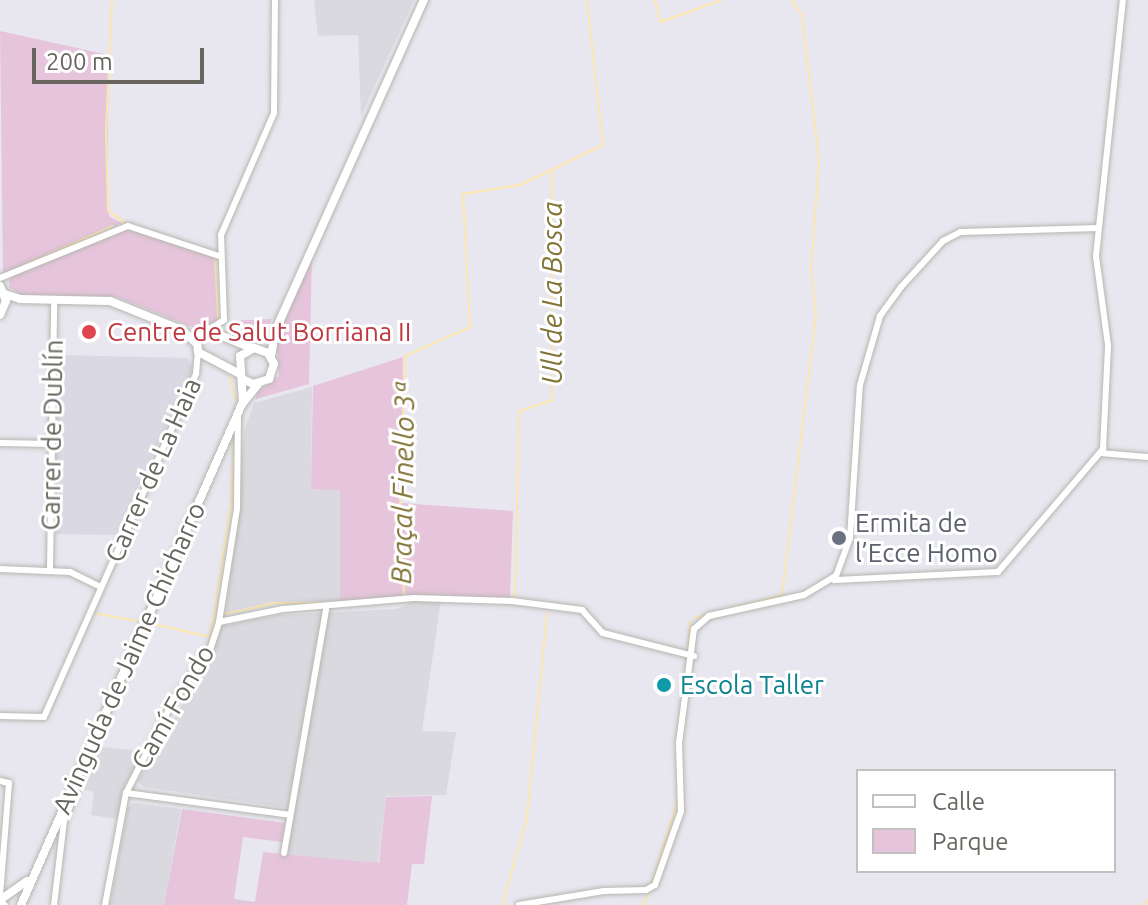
<!DOCTYPE html>
<meta charset="utf-8">
<style>
body{margin:0}
#map{position:relative;width:1148px;height:905px;overflow:hidden;background:#e8e7f0;font-family:Ubuntu,sans-serif}
div>[style]{position:absolute}
.industrial>*{inset:0;background:#d9d9df}
.education>*{inset:0;background:#d9d8e3}
.green>*{inset:0;background:#e6c5dc}
.stream>*{height:2px;margin:-1px;padding:0 1px;transform-origin:1px;border-radius:1px;background:#fce6ab}
.roads{filter:drop-shadow(0 0 2px #b6b6af) drop-shadow(0 0 2px #b6b6af)}
.minor>*{height:6px;margin:-3px;padding:0 3px;transform-origin:3px;border-radius:3px;background:#fff}
.tertiary>*{height:8px;margin:-4px;padding:0 4px;transform-origin:4px;border-radius:4px;background:#fff}
.secondary>*{height:9px;margin:-4.5px;padding:0 4.5px;transform-origin:4.5px;border-radius:4.5px;background:#fff}
.dots>*{width:22px;height:22px;translate:-50% -50%;box-sizing:border-box;border:4px solid #fff;border-radius:50%}
span{translate:-50% -50%;white-space:nowrap;text-align:center;line-height:1.15;-webkit-text-stroke:6px #fff;paint-order:stroke}
.health-label{font-size:26px;color:#be3a42}
.left{translate:0 -50%;text-align:left}
.street-label{font-size:26px;color:#67655e}
.worship-label{font-size:26px;color:#5b616d}
.culture-label{font-size:26px;color:#0d838f}
.water-label{font-size:28px;color:#837437;font-style:italic}
.legend{position:absolute;left:856px;top:769px;width:260px;height:104px;box-sizing:border-box;background:#fff;border:2px solid #c2c1bf;margin:0;padding:10px 14px;list-style:none;font-size:24px;color:#67655e}
.legend li{display:flex;align-items:center;gap:16px;height:40px}
.legend b{width:40px;border:2px solid #c2c1bf}
.scale{position:absolute;left:32px;top:48px;width:172px;height:36px;box-sizing:border-box;border:4px solid #67655e;border-top:0;padding-left:10px;font-size:24px;line-height:28px;white-space:nowrap;color:#67655e;-webkit-text-stroke:6px #fff;paint-order:stroke}
</style>
<div id="map">
<div class="industrial">
<div style="clip-path:polygon(314px 0,414px 0,361px 116px,358px 35px,318px 36px)"></div>
<div style="clip-path:polygon(312px 387px,311px 488px,340px 489px,340px 601px,272px 602px,226px 613px,245px 428px,254px 403px)"></div>
<div style="clip-path:polygon(441px 600px,422px 731px,456px 732px,446px 795px,386px 796px,378px 863px,281px 854px,288px 808px,143px 787px,138px 781px,212px 653px,222px 626px,279px 615px,397px 609px,414px 601px)"></div>
<div style="clip-path:polygon(101px 747px,145px 751px,124px 786px,117px 819px,91px 815px,94px 792px,82px 789px)"></div>
<div style="clip-path:polygon(134px 803px,181px 809px,164px 905px,110px 905px,128px 807px)"></div>
</div>
<div class="education">
<div style="clip-path:polygon(58px 355px,187px 358px,193px 368px,116px 535px,55px 534px)"></div>
</div>
<div class="green">
<div style="clip-path:polygon(0 31px,109px 55px,107px 205px,110px 217px,122px 223px,3px 275px)"></div>
<div style="clip-path:polygon(128px 229px,216px 258px,218px 321px,194px 328px,117px 297px,22px 295px,9px 287px,9px 279px,19px 273px)"></div>
<div style="clip-path:polygon(312px 257px,309px 384px,256px 399px,257px 392px,279px 376px,277px 338px)"></div>
<div style="clip-path:polygon(272px 319px,263px 334px,252px 339px,230px 332px,228px 321px)"></div>
<div style="clip-path:polygon(403px 357px,401px 503px,513px 511px,510px 598px,428px 595px,340px 603px,340px 490px,311px 489px,313px 386px)"></div>
<div style="clip-path:polygon(432px 796px,424px 864px,412px 864px,407px 905px,164px 905px,182px 809px,285px 823px,282px 842px,243px 837px,234px 899px,255px 902px,263px 852px,379px 863px,386px 797px)"></div>
</div>
<div class="stream">
<div style="left:112px;top:0;width:130px;rotate:92.6deg"></div>
<div style="left:106px;top:130px;width:81px;rotate:88.6deg"></div>
<div style="left:108px;top:211px;width:22px;rotate:34deg"></div>
<div style="left:655px;top:0;width:23px;rotate:75deg"></div>
<div style="left:661px;top:22px;width:64px;rotate:-20.1deg"></div>
<div style="left:215px;top:257px;width:62px;rotate:87.2deg"></div>
<div style="left:23px;top:266px;width:98px;rotate:-24.2deg"></div>
<div style="left:229px;top:375px;width:26px;rotate:74deg"></div>
<div style="left:404px;top:596px;width:91px;rotate:-92.5deg"></div>
<div style="left:400px;top:505px;width:149px;rotate:-88.1deg"></div>
<div style="left:405px;top:356px;width:71px;rotate:-24deg"></div>
<div style="left:470px;top:327px;width:133px;rotate:-93deg"></div>
<div style="left:463px;top:194px;width:58px;rotate:-9deg"></div>
<div style="left:520px;top:185px;width:92px;rotate:-25.7deg"></div>
<div style="left:603px;top:145px;width:146px;rotate:-96.3deg"></div>
<div style="left:515px;top:598px;width:187px;rotate:-88.8deg"></div>
<div style="left:519px;top:411px;width:35px;rotate:-18deg"></div>
<div style="left:552px;top:400px;width:228px;rotate:-90deg"></div>
<div style="left:94px;top:613px;width:43px;rotate:10.8deg"></div>
<div style="left:225px;top:614px;width:51px;rotate:-12.4deg"></div>
<div style="left:275px;top:603px;width:47px"></div>
<div style="left:695px;top:618px;width:90px;rotate:-14.8deg"></div>
<div style="left:782px;top:595px;width:283px;rotate:-83.1deg"></div>
<div style="left:816px;top:314px;width:44px;rotate:-96.5deg"></div>
<div style="left:811px;top:270px;width:110px;rotate:-85.8deg"></div>
<div style="left:819px;top:160px;width:146px;rotate:-96.7deg"></div>
<div style="left:802px;top:15px;width:19px;rotate:-126deg"></div>
<div style="left:149px;top:623px;width:63px;rotate:12.9deg"></div>
<div style="left:210px;top:637px;width:135px;rotate:-81deg"></div>
<div style="left:231px;top:504px;width:61px;rotate:-87.2deg"></div>
<div style="left:688px;top:651px;width:30px;rotate:-86deg"></div>
<div style="left:652px;top:883px;width:84px;rotate:-72.6deg"></div>
<div style="left:677px;top:803px;width:90px;rotate:-88.1deg"></div>
<div style="left:502px;top:905px;width:91px;rotate:-74.1deg"></div>
<div style="left:527px;top:817px;width:205px;rotate:-84.4deg"></div>
<div style="left:642px;top:905px;width:13px;rotate:-61deg"></div>
<div style="left:1145px;top:905px;width:6px;rotate:-59deg"></div>
</div>
<div class="roads">
<div class="minor">
<div style="left:0;top:278px;width:138px;rotate:-22.1deg"></div>
<div style="left:128px;top:226px;width:96px;rotate:18.2deg"></div>
<div style="left:208px;top:330px;width:19px;rotate:-32deg"></div>
<div style="left:224px;top:320px;width:85px;rotate:-92deg"></div>
<div style="left:221px;top:235px;width:133px;rotate:-66.5deg"></div>
<div style="left:274px;top:113px;width:113px;rotate:-89.5deg"></div>
<div style="left:0;top:443px;width:52px;rotate:1.1deg"></div>
<div style="left:1100px;top:453px;width:48px;rotate:4.8deg"></div>
<div style="left:0;top:569px;width:70px;rotate:2.5deg"></div>
<div style="left:70px;top:572px;width:34px;rotate:26deg"></div>
<div style="left:50px;top:569px;width:269px;rotate:-89.1deg"></div>
<div style="left:834px;top:580px;width:164px;rotate:-2.8deg"></div>
<div style="left:998px;top:572px;width:162px;rotate:-49.5deg"></div>
<div style="left:1103px;top:449px;width:104px;rotate:-87.2deg"></div>
<div style="left:1108px;top:345px;width:90px;rotate:-97.7deg"></div>
<div style="left:1096px;top:256px;width:257px;rotate:-84deg"></div>
<div style="left:219px;top:622px;width:65px;rotate:-11.5deg"></div>
<div style="left:283px;top:609px;width:131px;rotate:-4.8deg"></div>
<div style="left:414px;top:598px;width:98px;rotate:1.8deg"></div>
<div style="left:512px;top:601px;width:71px;rotate:7.3deg"></div>
<div style="left:582px;top:610px;width:31px;rotate:48deg"></div>
<div style="left:603px;top:633px;width:94px;rotate:14.2deg"></div>
<div style="left:0;top:716px;width:44px;rotate:1.3deg"></div>
<div style="left:44px;top:717px;width:375px;rotate:-66.1deg"></div>
<div style="left:196px;top:374px;width:22px;rotate:-85deg"></div>
<div style="left:0;top:781px;width:9px;rotate:13deg"></div>
<div style="left:9px;top:783px;width:111px;rotate:94.6deg"></div>
<div style="left:126px;top:793px;width:165px;rotate:7.6deg"></div>
<div style="left:284px;top:853px;width:247px;rotate:-80.2deg"></div>
<div style="left:54px;top:905px;width:85px;rotate:-83.2deg"></div>
<div style="left:64px;top:821px;width:31px;rotate:-68deg"></div>
<div style="left:76px;top:792px;width:6px;rotate:-162deg"></div>
<div style="left:105px;top:905px;width:114px;rotate:-79.4deg"></div>
<div style="left:126px;top:793px;width:99px;rotate:-62.9deg"></div>
<div style="left:171px;top:705px;width:70px;rotate:-55.4deg"></div>
<div style="left:211px;top:647px;width:26px;rotate:-72deg"></div>
<div style="left:219px;top:622px;width:115px;rotate:-81deg"></div>
<div style="left:237px;top:508px;width:91px;rotate:-89.4deg"></div>
<div style="left:519px;top:905px;width:86px;rotate:-9.4deg"></div>
<div style="left:604px;top:891px;width:42px;rotate:-1.4deg"></div>
<div style="left:646px;top:890px;width:10px;rotate:-29deg"></div>
<div style="left:655px;top:885px;width:78px;rotate:-70.6deg"></div>
<div style="left:681px;top:811px;width:68px;rotate:-91.7deg"></div>
<div style="left:679px;top:743px;width:115px;rotate:-82.5deg"></div>
<div style="left:694px;top:629px;width:20px;rotate:-41deg"></div>
<div style="left:709px;top:616px;width:97px;rotate:-12.5deg"></div>
<div style="left:804px;top:595px;width:37px;rotate:-31deg"></div>
<div style="left:836px;top:576px;width:40px;rotate:-69.8deg"></div>
<div style="left:850px;top:538px;width:153px;rotate:-86.3deg"></div>
<div style="left:860px;top:385px;width:72px;rotate:-73.8deg"></div>
<div style="left:880px;top:316px;width:36px;rotate:-54deg"></div>
<div style="left:901px;top:287px;width:62px;rotate:-47.6deg"></div>
<div style="left:943px;top:241px;width:20px;rotate:-27deg"></div>
<div style="left:961px;top:232px;width:137px;rotate:-1.7deg"></div>
</div>
<div class="tertiary">
<div style="left:0;top:286px;width:16px;rotate:68deg"></div>
<div style="left:6px;top:301px;width:15px;rotate:113deg"></div>
<div style="left:5px;top:294px;width:16px;rotate:18deg"></div>
<div style="left:20px;top:299px;width:90px;rotate:1.3deg"></div>
<div style="left:110px;top:301px;width:78px;rotate:21.9deg"></div>
<div style="left:182px;top:330px;width:18px;rotate:43deg"></div>
<div style="left:271px;top:356px;width:27px;rotate:-80deg"></div>
<div style="left:276px;top:329px;width:361px;rotate:-65.8deg"></div>
<div style="left:238px;top:373px;width:45px;rotate:-152.3deg"></div>
<div style="left:198px;top:352px;width:14px;rotate:-94deg"></div>
<div style="left:197px;top:338px;width:14px;rotate:-36deg"></div>
<div style="left:208px;top:330px;width:47px;rotate:22.7deg"></div>
<div style="left:242px;top:379px;width:12px;rotate:24deg"></div>
<div style="left:253px;top:384px;width:17px;rotate:-17deg"></div>
<div style="left:269px;top:379px;width:16px;rotate:-72deg"></div>
<div style="left:274px;top:364px;width:13px;rotate:-119deg"></div>
<div style="left:268px;top:353px;width:15px;rotate:-160deg"></div>
<div style="left:254px;top:348px;width:16px;rotate:150deg"></div>
<div style="left:240px;top:356px;width:46px;rotate:86.3deg"></div>
<div style="left:0;top:900px;width:33px;rotate:-35deg"></div>
<div style="left:21px;top:905px;width:548px;rotate:-66.2deg"></div>
<div style="left:242px;top:404px;width:26px;rotate:-51deg"></div>
</div>
<div class="secondary">
<div style="left:0;top:904px;width:3px;rotate:18deg"></div>
</div>
</div>
<div class="dots">
<div style="left:89px;top:332px;background:#e0444e"></div>
<div style="left:839px;top:538px;background:#6b7280"></div>
<div style="left:664px;top:685px;background:#0f9aa8"></div>
</div>
<div class="health-label">
<span class="left" style="left:107px;top:332px">Centre de Salut Borriana II</span>
</div>
<div class="street-label">
<span style="left:52px;top:435px;rotate:-89deg">Carrer de Dublín</span>
<span style="left:153px;top:470px;rotate:-66deg">Carrer de La Haia</span>
<span style="left:129px;top:658px;rotate:-66deg">Avinguda de Jaime Chicharro</span>
<span style="left:173px;top:707px;rotate:-60deg">Camí Fondo</span>
</div>
<div class="worship-label">
<span class="left" style="left:855px;top:538px">Ermita de<br>l’Ecce Homo</span>
</div>
<div class="culture-label">
<span class="left" style="left:680px;top:685px">Escola Taller</span>
</div>
<div class="water-label">
<span style="left:552px;top:293px;rotate:-90deg">Ull de La Bosca</span>
<span style="left:403px;top:483px;rotate:-89deg">Braçal Finello 3ª</span>
</div>
<ul class="legend">
<li><b style="height:10px;background:#fff"></b>Calle</li>
<li><b style="height:22px;background:#e6c5dc"></b>Parque</li>
</ul>
<div class="scale">200 m</div>
</div>
